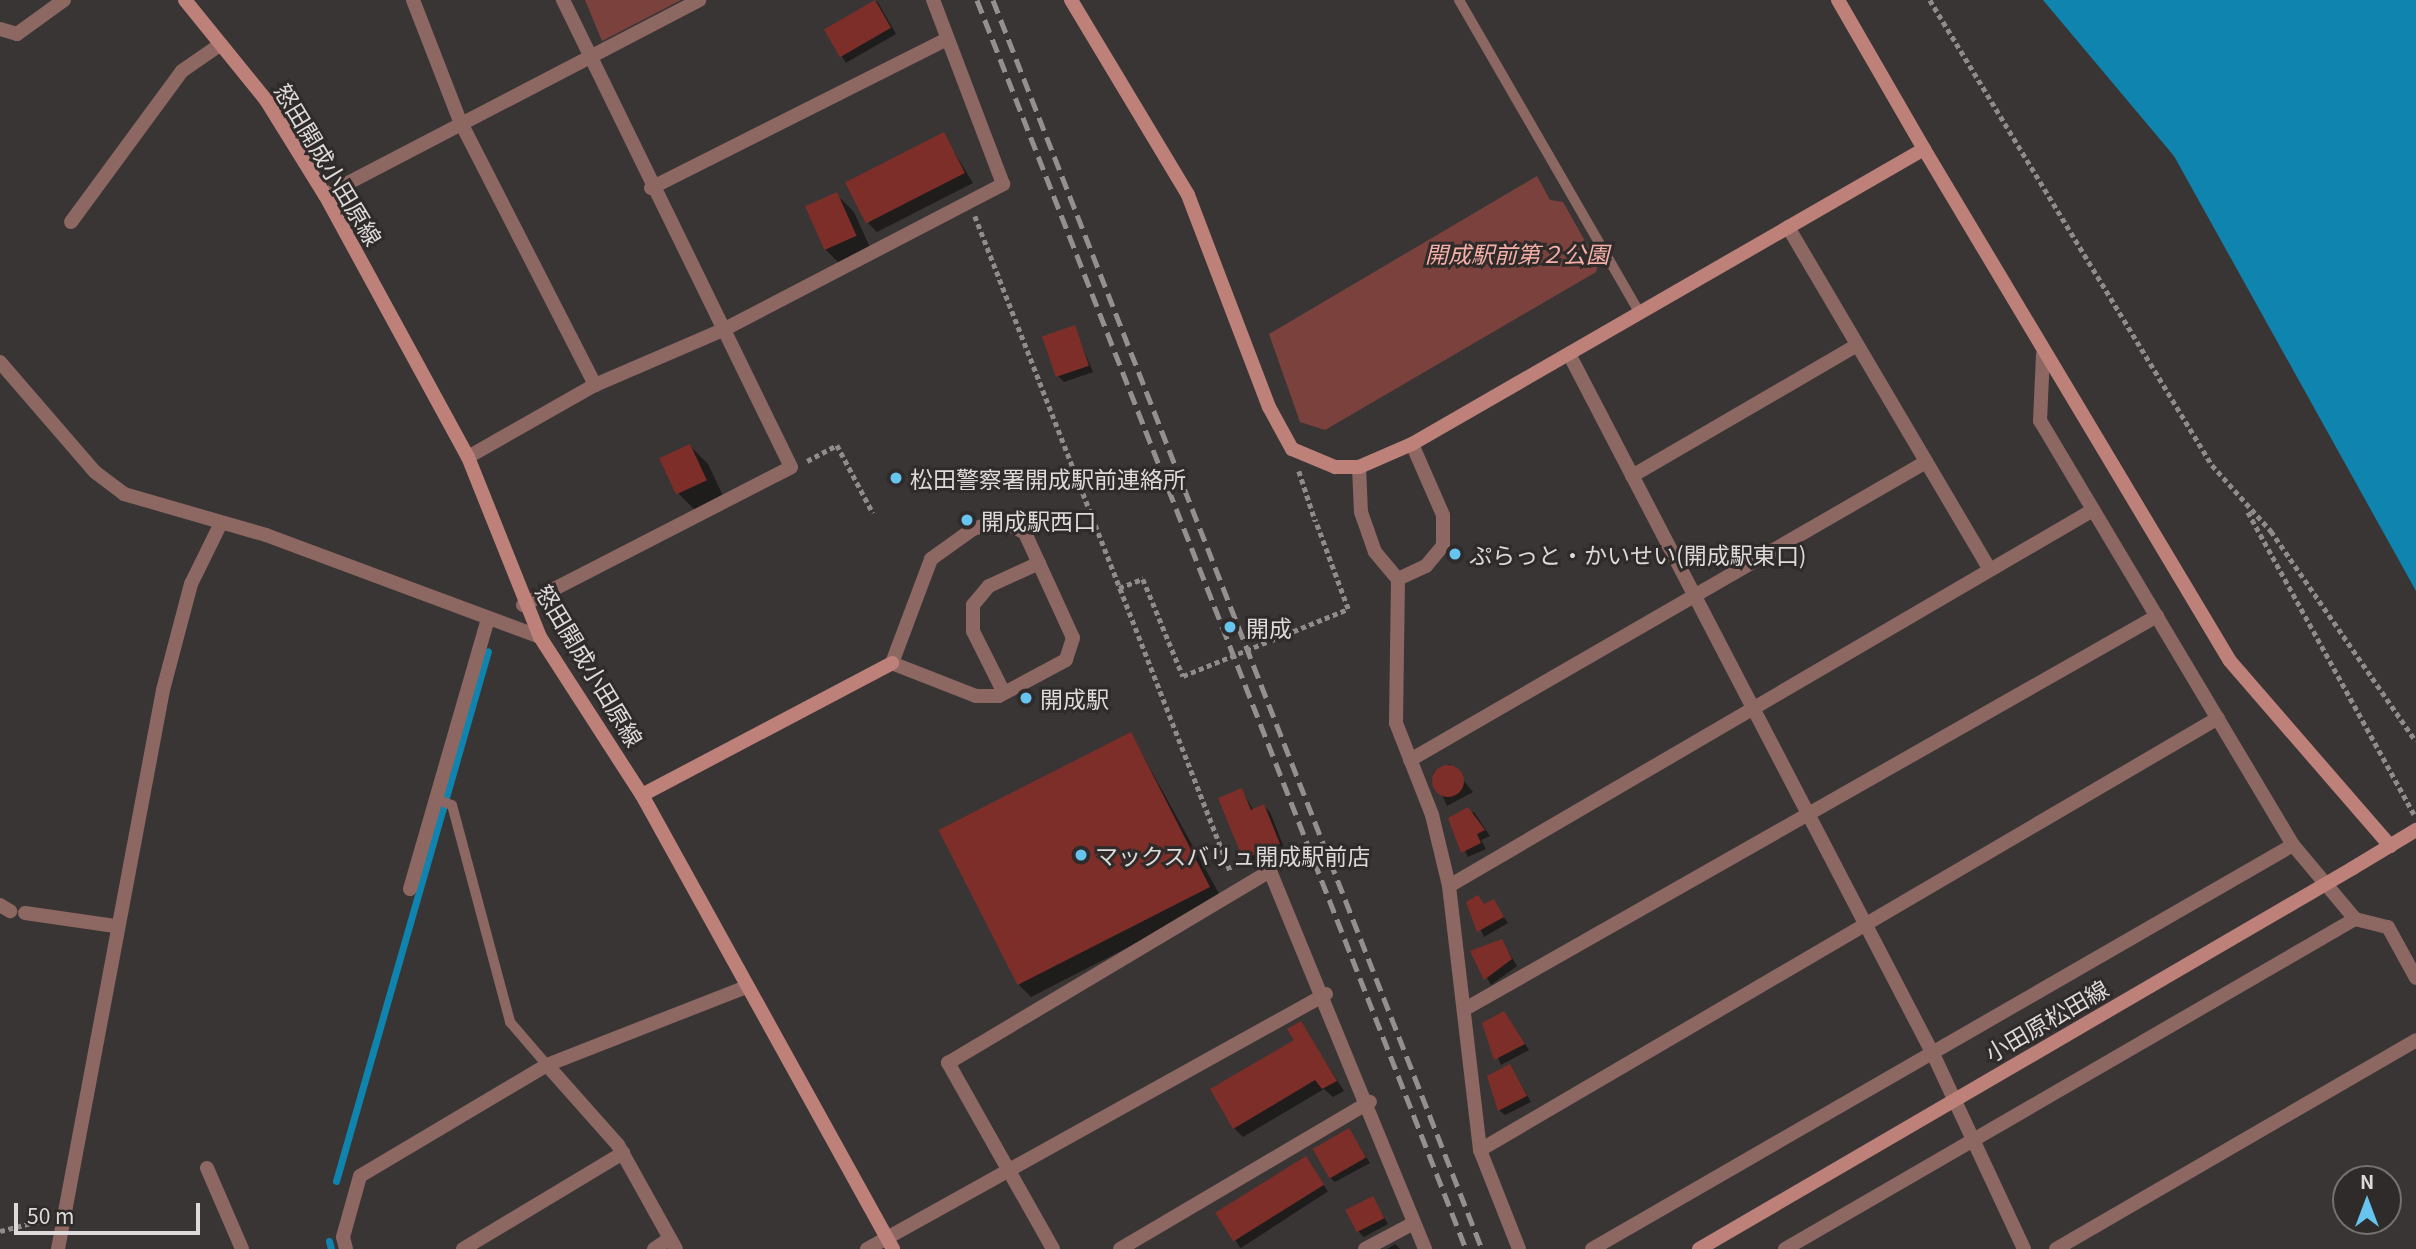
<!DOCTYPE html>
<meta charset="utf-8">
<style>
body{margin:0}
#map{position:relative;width:2416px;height:1249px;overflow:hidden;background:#3a3535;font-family:Georgia,"Noto Sans JP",serif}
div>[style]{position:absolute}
.green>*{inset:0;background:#7b423d}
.water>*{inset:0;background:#0e84ae}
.shadow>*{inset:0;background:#0007;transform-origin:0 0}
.stream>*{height:7px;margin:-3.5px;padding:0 3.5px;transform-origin:3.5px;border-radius:3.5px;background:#0e84ae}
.building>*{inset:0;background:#7d2e29;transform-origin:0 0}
.round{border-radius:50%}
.path>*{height:4.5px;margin-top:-2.25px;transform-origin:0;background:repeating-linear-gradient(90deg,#908c8b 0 5px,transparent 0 8.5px)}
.lane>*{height:10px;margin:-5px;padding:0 5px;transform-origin:5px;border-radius:5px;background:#8d6762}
.street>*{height:14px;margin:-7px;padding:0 7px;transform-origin:7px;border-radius:7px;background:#8d6762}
.secondary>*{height:14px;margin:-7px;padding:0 7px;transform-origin:7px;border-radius:7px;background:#bd817a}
.rail>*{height:5px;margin-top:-2.5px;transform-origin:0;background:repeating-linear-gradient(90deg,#949090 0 14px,transparent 0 21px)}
.path-bridge>*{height:4.5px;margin-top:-2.25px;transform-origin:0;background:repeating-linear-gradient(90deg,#908c8b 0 5px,transparent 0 8.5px)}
.secondary-bridge>*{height:14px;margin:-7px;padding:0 7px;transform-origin:7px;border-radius:7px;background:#bd817a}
.dots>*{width:19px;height:19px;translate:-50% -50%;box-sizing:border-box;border:4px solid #302b2b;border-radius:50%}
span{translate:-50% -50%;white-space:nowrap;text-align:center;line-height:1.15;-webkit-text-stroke:6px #302b2b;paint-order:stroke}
.street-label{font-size:23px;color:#dddad9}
.park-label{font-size:23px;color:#f7b0a7;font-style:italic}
.poi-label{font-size:23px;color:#dddad9}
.left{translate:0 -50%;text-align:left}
.north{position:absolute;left:2332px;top:1165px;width:70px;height:70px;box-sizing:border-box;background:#302b2b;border:2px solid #757171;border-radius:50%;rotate:0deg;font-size:19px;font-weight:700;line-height:28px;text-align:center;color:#dddad9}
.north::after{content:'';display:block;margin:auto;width:24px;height:32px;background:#66c4ef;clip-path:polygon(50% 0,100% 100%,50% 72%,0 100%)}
.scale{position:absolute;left:14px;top:1203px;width:186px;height:32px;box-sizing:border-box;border:4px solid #dddad9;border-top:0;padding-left:9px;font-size:21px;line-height:24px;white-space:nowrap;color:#dddad9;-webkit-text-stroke:5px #302b2b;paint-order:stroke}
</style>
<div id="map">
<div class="green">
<div style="clip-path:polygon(585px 0,681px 0,602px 41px)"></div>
<div style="clip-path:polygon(1537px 176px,1550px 200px,1563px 202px,1598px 264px,1596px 272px,1325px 430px,1300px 422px,1269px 334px)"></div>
</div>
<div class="water">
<div style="clip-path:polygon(2043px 0,2416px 0,2416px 591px,2174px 156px)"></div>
</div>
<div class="shadow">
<div style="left:877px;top:1px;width:38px;height:58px;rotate:60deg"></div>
<div style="clip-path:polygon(943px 134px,973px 183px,877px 232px,868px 223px)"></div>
<div style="clip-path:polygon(836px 194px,854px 212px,873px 254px,844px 268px,826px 250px)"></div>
<div style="clip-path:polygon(1074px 327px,1093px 372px,1064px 382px,1058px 376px)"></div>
<div style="clip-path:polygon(690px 446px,708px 464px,724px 498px,696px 511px,678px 493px)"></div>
<div style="clip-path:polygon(1131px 734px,1222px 899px,1031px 997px,1019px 985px)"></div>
<div style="clip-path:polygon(1450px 764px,1473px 792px,1447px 806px,1433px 773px)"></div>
<div style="clip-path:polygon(1242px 790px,1253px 810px,1264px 806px,1270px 812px,1285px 850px,1250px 864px,1244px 858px)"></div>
<div style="clip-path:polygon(1474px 812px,1490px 836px,1481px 840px,1486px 849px,1468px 857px,1450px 819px)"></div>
<div style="clip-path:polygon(1478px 897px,1485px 906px,1493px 902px,1508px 923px,1484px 937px,1468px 902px)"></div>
<div style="clip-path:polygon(1502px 941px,1517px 966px,1491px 985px,1473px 952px)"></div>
<div style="clip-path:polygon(1504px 1013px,1529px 1050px,1501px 1065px,1485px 1024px)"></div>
<div style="clip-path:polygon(1301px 1024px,1344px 1091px,1333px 1097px,1324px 1089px,1243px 1137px,1234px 1128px,1296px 1041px)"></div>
<div style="clip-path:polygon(1510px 1066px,1531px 1102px,1505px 1115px,1499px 1110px)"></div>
<div style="clip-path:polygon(1349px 1130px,1370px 1163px,1335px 1182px,1329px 1177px)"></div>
<div style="left:1306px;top:1158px;width:40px;height:104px;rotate:57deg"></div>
<div style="clip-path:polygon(1372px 1198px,1388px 1224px,1364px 1237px,1358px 1231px)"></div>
<div style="clip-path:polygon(1395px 1244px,1400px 1249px,1387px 1249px)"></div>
</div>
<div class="stream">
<div style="left:336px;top:1181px;width:551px;rotate:-74deg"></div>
<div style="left:329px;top:1241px;width:8px;rotate:76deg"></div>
</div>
<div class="building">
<div style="left:875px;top:0;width:32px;height:59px;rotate:60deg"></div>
<div style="left:944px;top:132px;width:46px;height:111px;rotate:63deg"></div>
<div style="left:837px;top:192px;width:48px;height:35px;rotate:66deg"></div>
<div style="left:1075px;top:325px;width:43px;height:35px;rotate:71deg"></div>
<div style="left:690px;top:444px;width:40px;height:34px;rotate:65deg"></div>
<div style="left:1131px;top:732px;width:174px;height:216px;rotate:63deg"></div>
<div class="round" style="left:1432px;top:765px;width:32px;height:32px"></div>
<div style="clip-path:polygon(1242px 788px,1251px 810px,1264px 804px,1280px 844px,1243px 859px,1218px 798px)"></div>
<div style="clip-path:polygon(1468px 807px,1485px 830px,1477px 834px,1481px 843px,1461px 853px,1448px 818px)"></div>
<div style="clip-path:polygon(1478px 895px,1484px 904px,1494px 899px,1504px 917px,1477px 932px,1466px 902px)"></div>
<div style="clip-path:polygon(1502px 939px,1512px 959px,1484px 980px,1470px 951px)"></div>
<div style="clip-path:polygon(1504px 1011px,1525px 1044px,1494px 1060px,1482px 1023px)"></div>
<div style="clip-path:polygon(1301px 1021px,1337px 1081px,1322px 1089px,1315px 1080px,1233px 1129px,1210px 1089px,1294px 1040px,1287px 1029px)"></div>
<div style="clip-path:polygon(1510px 1064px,1527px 1096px,1498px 1111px,1487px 1076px)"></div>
<div style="left:1349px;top:1128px;width:34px;height:42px;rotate:60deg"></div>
<div style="left:1306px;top:1156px;width:34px;height:107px;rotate:58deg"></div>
<div style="left:1373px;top:1196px;width:25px;height:31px;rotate:63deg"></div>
</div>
<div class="path">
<div style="left:1930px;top:0;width:544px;rotate:58.77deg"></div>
<div style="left:2212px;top:465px;width:89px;rotate:48.2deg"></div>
<div style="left:2271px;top:531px;width:255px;rotate:55.4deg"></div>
<div style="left:975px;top:216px;width:705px;rotate:68.71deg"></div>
<div style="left:807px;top:461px;width:34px;rotate:-28deg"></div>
<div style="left:837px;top:445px;width:77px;rotate:62.1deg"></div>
<div style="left:1299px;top:471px;width:52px;rotate:71.9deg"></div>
<div style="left:2248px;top:512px;width:345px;rotate:61.2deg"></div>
<div style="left:1119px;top:588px;width:26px;rotate:-21deg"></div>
<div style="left:0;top:1231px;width:49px;rotate:-14.3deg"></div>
</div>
<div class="lane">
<div style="left:1459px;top:0;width:362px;rotate:60deg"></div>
<div style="left:436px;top:799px;width:17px;rotate:21deg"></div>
<div style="left:452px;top:805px;width:225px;rotate:75deg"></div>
<div style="left:510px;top:1022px;width:57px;rotate:49.3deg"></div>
</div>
<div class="street">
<div style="left:413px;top:0;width:130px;rotate:68.8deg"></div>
<div style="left:460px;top:121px;width:297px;rotate:62.9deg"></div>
<div style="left:0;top:29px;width:18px;rotate:16deg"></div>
<div style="left:17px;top:34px;width:58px;rotate:-35.9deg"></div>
<div style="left:651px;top:188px;width:331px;rotate:-26.7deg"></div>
<div style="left:325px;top:195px;width:422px;rotate:-27.5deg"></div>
<div style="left:71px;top:222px;width:187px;rotate:-53.7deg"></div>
<div style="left:182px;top:71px;width:44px;rotate:-34.8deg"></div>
<div style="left:1788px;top:227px;width:396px;rotate:59.5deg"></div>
<div style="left:1569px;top:354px;width:791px;rotate:62.53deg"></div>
<div style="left:1934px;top:1056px;width:213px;rotate:65deg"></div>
<div style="left:0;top:362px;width:145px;rotate:49.2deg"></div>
<div style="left:95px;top:472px;width:36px;rotate:37deg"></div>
<div style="left:124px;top:494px;width:148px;rotate:16.1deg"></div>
<div style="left:266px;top:535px;width:292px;rotate:20.4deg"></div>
<div style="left:468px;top:457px;width:146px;rotate:-29.6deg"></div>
<div style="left:595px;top:385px;width:139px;rotate:-23.3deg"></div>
<div style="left:723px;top:330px;width:316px;rotate:-27.5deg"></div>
<div style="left:1003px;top:184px;width:197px;rotate:-110.8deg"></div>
<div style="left:1359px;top:467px;width:45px;rotate:87.5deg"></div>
<div style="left:1361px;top:512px;width:42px;rotate:70.7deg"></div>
<div style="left:1375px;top:552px;width:35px;rotate:50deg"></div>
<div style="left:1398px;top:579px;width:31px;rotate:-25deg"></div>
<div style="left:1426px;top:566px;width:26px;rotate:-50deg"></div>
<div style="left:1443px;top:546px;width:31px;rotate:-90deg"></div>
<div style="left:1443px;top:515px;width:77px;rotate:-113.6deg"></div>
<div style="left:1632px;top:476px;width:260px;rotate:-30.2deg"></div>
<div style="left:1000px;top:520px;width:28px;rotate:27deg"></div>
<div style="left:1025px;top:533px;width:115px;rotate:65.4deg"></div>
<div style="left:1073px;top:638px;width:23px;rotate:108deg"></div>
<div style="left:1066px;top:660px;width:76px;rotate:151.8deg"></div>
<div style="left:999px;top:696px;width:23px;rotate:180deg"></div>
<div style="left:976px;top:696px;width:90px;rotate:-158.6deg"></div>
<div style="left:892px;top:663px;width:111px;rotate:-69.4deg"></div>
<div style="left:931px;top:559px;width:52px;rotate:-35.5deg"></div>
<div style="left:973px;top:529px;width:28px;rotate:-18deg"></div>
<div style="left:1398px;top:579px;width:144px;rotate:90.8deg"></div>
<div style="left:1396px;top:723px;width:99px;rotate:68.6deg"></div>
<div style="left:1432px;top:815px;width:73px;rotate:76.5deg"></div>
<div style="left:1449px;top:886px;width:266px;rotate:83.3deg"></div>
<div style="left:1480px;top:1150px;width:106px;rotate:68.5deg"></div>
<div style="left:523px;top:605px;width:301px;rotate:-27.2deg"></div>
<div style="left:791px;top:467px;width:520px;rotate:-116.02deg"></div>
<div style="left:1004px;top:693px;width:69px;rotate:-116.6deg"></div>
<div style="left:973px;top:631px;width:26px;rotate:-90deg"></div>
<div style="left:973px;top:605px;width:25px;rotate:-50deg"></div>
<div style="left:989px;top:586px;width:55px;rotate:-24.7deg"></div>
<div style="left:1410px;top:760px;width:596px;rotate:-30.01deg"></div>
<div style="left:2293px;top:845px;width:97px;rotate:50deg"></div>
<div style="left:2355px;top:919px;width:34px;rotate:14deg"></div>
<div style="left:2388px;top:927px;width:58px;rotate:61.2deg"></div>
<div style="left:1449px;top:886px;width:746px;rotate:-30.28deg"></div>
<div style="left:410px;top:889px;width:278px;rotate:-73.9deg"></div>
<div style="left:0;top:905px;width:12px;rotate:31deg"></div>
<div style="left:25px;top:913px;width:91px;rotate:8.2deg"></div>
<div style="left:1465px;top:1009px;width:796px;rotate:-29.59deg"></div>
<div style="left:547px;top:1065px;width:107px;rotate:48.4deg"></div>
<div style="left:618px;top:1145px;width:119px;rotate:60.9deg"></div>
<div style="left:1480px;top:1150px;width:855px;rotate:-30.34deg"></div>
<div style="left:207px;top:1168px;width:88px;rotate:66.6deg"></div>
<div style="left:58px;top:1249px;width:569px;rotate:-79.36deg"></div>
<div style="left:163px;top:690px;width:110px;rotate:-75.2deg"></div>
<div style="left:191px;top:584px;width:66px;rotate:-63.8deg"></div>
<div style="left:346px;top:1249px;width:12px;rotate:-104deg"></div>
<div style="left:343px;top:1237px;width:63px;rotate:-74.4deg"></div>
<div style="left:360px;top:1176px;width:217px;rotate:-30.7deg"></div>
<div style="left:547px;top:1065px;width:214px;rotate:-21.4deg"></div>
<div style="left:463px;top:1249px;width:187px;rotate:-31deg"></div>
<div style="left:654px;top:1249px;width:18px;rotate:-34deg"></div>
<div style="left:867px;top:1249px;width:525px;rotate:-29.05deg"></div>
<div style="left:1053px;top:1249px;width:214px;rotate:-119.4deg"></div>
<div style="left:948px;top:1063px;width:375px;rotate:-30.8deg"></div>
<div style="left:1270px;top:871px;width:409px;rotate:67.7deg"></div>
<div style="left:1120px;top:1249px;width:290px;rotate:-30.5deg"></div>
<div style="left:1365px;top:1249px;width:55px;rotate:-28deg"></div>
<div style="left:1592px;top:1249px;width:809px;rotate:-29.96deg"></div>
<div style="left:2293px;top:845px;width:494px;rotate:-120.8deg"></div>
<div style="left:2040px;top:421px;width:67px;rotate:-87.4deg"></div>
<div style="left:1785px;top:1249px;width:659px;rotate:-30.07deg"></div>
<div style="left:2056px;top:1249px;width:416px;rotate:-30.1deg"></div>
</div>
<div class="secondary">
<div style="left:185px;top:0;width:129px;rotate:51deg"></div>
<div style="left:266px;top:100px;width:112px;rotate:58.2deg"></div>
<div style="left:325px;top:195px;width:298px;rotate:61.4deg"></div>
<div style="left:468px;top:457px;width:194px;rotate:68.2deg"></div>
<div style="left:540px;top:637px;width:188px;rotate:57.2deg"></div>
<div style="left:642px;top:795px;width:519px;rotate:61.06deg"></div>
<div style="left:1071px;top:0;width:227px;rotate:59deg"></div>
<div style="left:1188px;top:195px;width:227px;rotate:69.1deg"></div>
<div style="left:1269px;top:407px;width:48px;rotate:61.3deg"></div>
<div style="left:1292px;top:449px;width:47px;rotate:22.7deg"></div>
<div style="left:1335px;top:467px;width:24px"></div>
<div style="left:1359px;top:467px;width:58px;rotate:-23.5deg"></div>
<div style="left:1412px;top:444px;width:591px;rotate:-29.95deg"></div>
<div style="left:1924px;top:149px;width:172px;rotate:-120deg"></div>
<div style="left:1924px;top:149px;width:596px;rotate:59.14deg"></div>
<div style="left:2230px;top:661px;width:245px;rotate:49.1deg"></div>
<div style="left:642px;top:795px;width:283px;rotate:-27.8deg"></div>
<div style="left:2353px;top:868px;width:74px;rotate:-31.1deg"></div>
</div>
<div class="rail">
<div style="left:977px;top:0;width:1341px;rotate:68.62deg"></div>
<div style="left:993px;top:0;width:1341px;rotate:68.62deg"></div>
</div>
<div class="path-bridge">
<div style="left:1143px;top:579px;width:105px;rotate:67.6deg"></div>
<div style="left:1183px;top:676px;width:178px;rotate:-22.1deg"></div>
<div style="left:1348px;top:609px;width:95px;rotate:-110.3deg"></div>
</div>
<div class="secondary-bridge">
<div style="left:1699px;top:1249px;width:757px;rotate:-30.22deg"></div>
</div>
<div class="dots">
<div style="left:896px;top:478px;background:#66c4ef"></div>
<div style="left:967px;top:520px;background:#66c4ef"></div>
<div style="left:1455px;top:554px;background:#66c4ef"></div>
<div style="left:1230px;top:627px;background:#66c4ef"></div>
<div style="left:1026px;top:698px;background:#66c4ef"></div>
<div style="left:1081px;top:855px;background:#66c4ef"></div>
</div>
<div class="street-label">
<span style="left:329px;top:164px;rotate:59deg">怒田開成小田原線</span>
<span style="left:590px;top:665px;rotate:59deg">怒田開成小田原線</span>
<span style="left:2046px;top:1020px;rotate:-30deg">小田原松田線</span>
</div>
<div class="park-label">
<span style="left:1517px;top:253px">開成駅前第２公園</span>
</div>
<div class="poi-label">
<span class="left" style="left:910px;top:478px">松田警察署開成駅前連絡所</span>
<span class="left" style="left:981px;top:520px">開成駅西口</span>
<span class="left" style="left:1469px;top:554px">ぷらっと・かいせい(開成駅東口)</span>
<span class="left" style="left:1246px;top:627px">開成</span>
<span class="left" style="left:1040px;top:698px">開成駅</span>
<span class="left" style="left:1095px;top:855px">マックスバリュ開成駅前店</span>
</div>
<div class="north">N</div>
<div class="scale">50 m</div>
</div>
